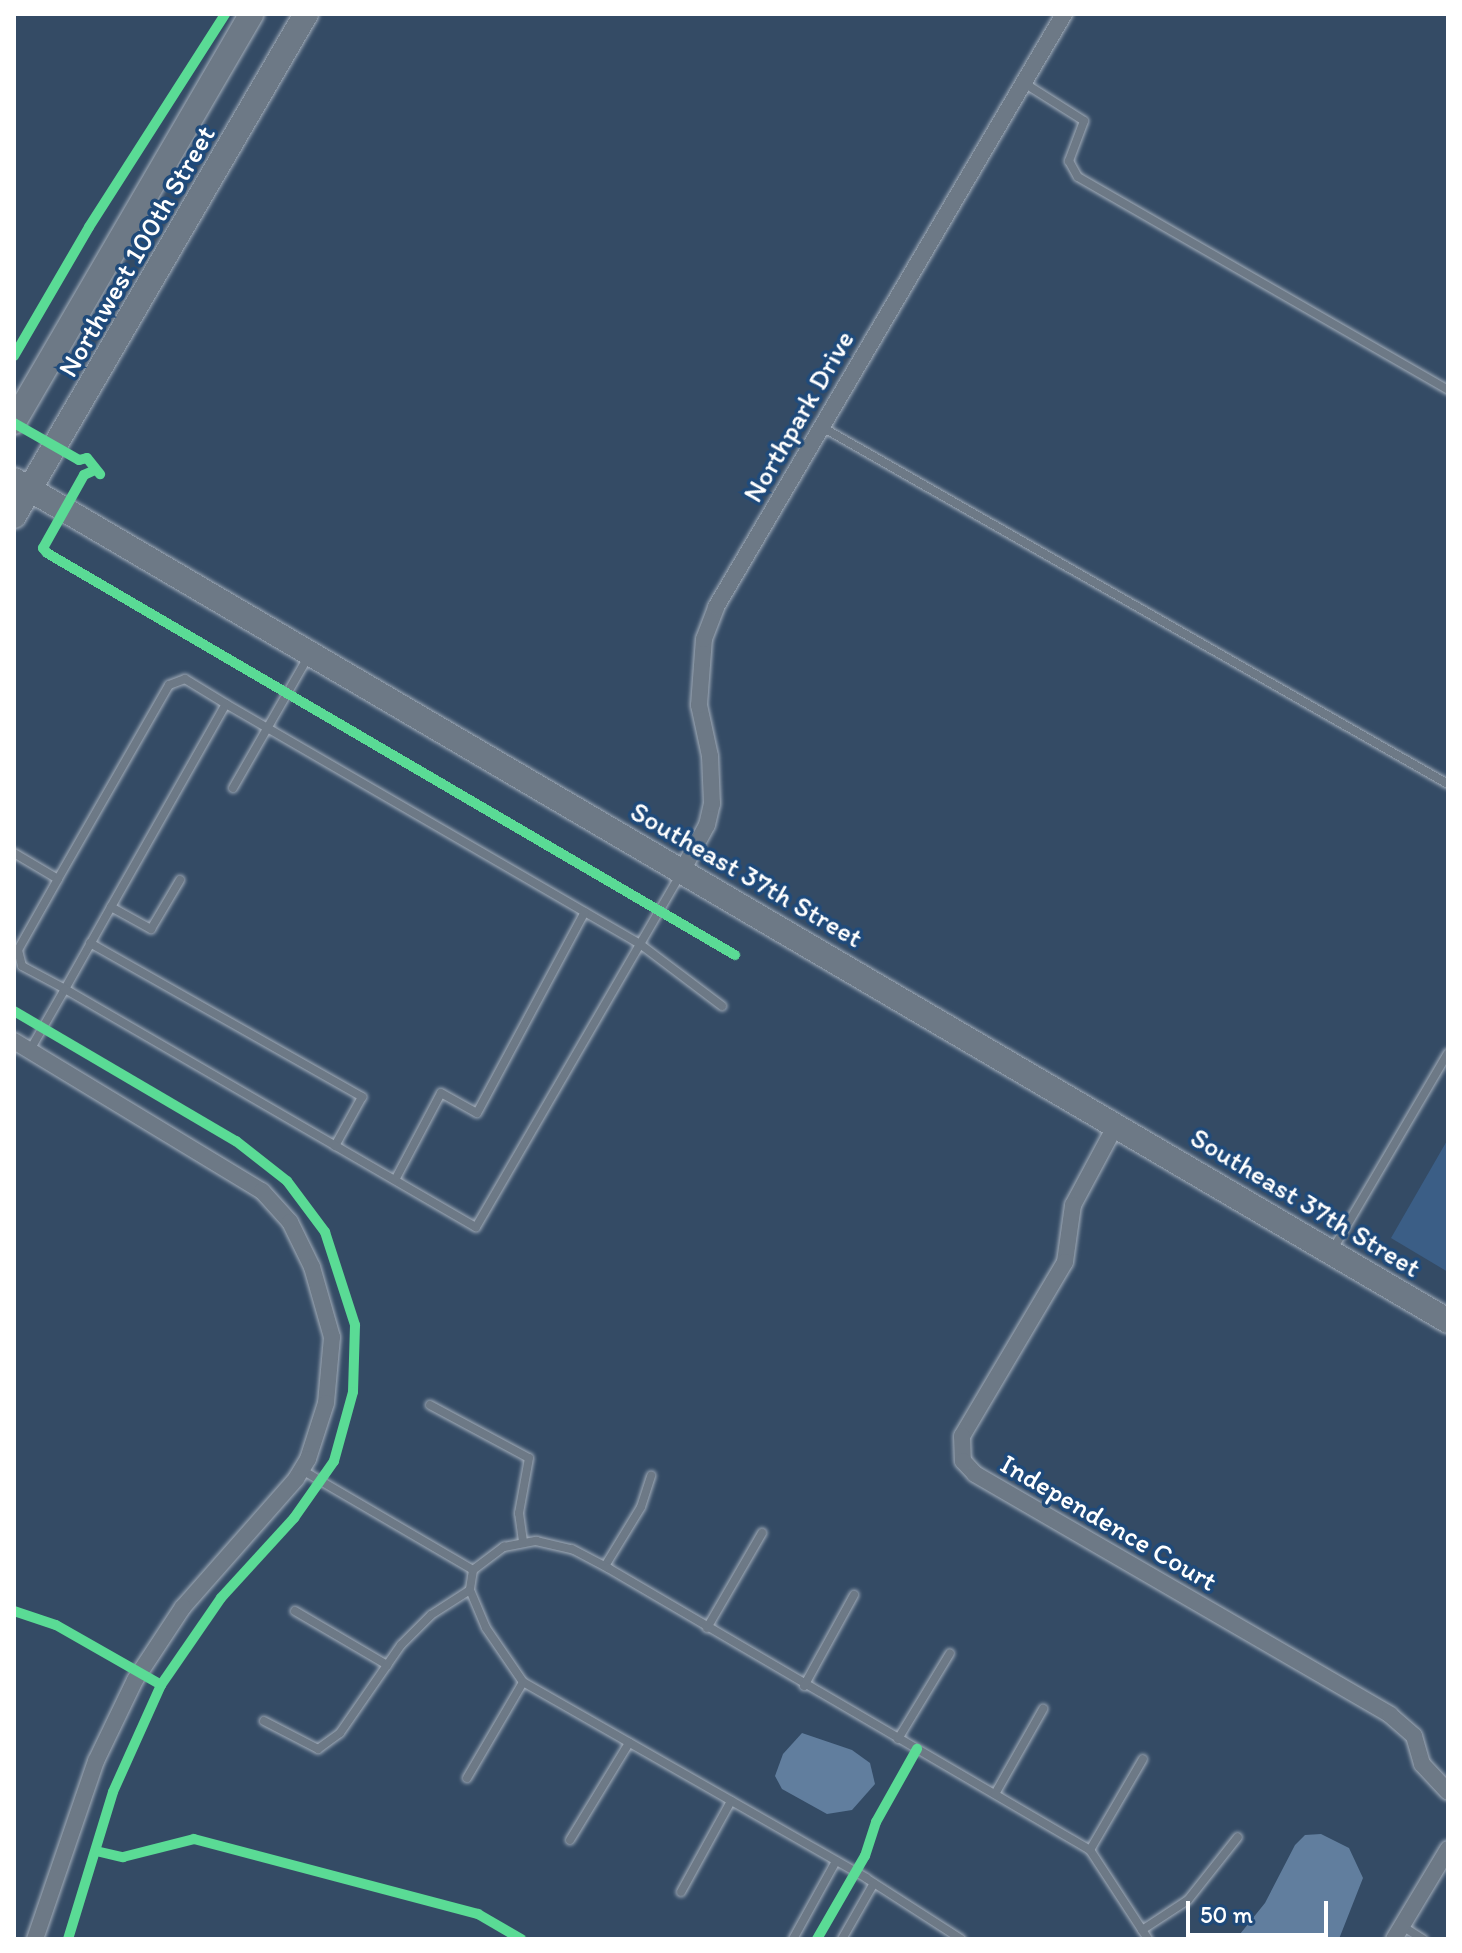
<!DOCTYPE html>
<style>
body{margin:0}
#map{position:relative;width:1462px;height:1953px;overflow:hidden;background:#344b65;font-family:Itim,sans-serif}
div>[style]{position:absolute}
.green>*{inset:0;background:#3b5e86}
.water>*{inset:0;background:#617e9e}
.roads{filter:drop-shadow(0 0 2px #a4aeba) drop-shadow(0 0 2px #a4aeba)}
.lane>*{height:8px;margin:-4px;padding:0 4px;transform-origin:4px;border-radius:4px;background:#6d7986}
.street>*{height:16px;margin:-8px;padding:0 8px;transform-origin:8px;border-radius:8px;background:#6d7986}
.secondary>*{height:24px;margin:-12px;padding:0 12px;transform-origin:12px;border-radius:12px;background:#6d7986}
.cycleway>*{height:10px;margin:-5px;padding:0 5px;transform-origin:5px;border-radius:5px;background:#5adb95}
span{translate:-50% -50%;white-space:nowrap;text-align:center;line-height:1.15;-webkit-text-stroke:7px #1f4a7a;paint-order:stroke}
.street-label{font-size:28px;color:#fff}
.frame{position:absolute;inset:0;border:16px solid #fff;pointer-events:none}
.scale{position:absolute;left:1186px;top:1901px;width:142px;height:36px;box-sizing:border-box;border:4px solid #fff;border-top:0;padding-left:10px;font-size:24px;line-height:28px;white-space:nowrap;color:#fff;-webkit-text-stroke:6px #1f4a7a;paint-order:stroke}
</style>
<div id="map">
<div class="green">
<div style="clip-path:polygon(1448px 1139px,1448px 1272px,1391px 1238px)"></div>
</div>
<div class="water">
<div style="clip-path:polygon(802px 1733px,852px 1750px,870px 1763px,875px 1784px,852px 1810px,827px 1814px,782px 1789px,775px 1776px,783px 1754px)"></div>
<div style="clip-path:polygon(1321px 1834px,1349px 1848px,1363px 1878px,1339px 1939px,1236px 1939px,1265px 1903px,1295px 1845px,1305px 1835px)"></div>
</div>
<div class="roads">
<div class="lane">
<div style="left:1024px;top:83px;width:71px;rotate:32.3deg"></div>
<div style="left:1084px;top:121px;width:43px;rotate:110.6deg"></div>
<div style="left:1069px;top:161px;width:18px;rotate:61deg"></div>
<div style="left:1078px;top:177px;width:427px;rotate:29.9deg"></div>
<div style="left:822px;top:427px;width:721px;rotate:29.7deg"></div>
<div style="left:226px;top:704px;width:479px;rotate:30.1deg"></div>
<div style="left:640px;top:944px;width:103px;rotate:37.1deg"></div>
<div style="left:233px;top:788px;width:151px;rotate:-60.2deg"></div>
<div style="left:14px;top:853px;width:51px;rotate:30.6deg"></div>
<div style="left:111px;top:907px;width:46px;rotate:28.8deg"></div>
<div style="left:151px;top:929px;width:57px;rotate:-59.4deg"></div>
<div style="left:90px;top:943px;width:313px;rotate:29.5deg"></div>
<div style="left:362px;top:1097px;width:56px;rotate:118.9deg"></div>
<div style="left:30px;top:1050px;width:70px;rotate:-60.2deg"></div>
<div style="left:65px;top:989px;width:94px;rotate:-60.7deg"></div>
<div style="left:111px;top:907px;width:233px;rotate:-60.5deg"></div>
<div style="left:226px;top:704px;width:48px;rotate:-148.6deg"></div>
<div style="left:185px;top:679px;width:17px;rotate:159deg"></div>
<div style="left:169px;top:685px;width:224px;rotate:119.8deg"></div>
<div style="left:58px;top:879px;width:81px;rotate:119.4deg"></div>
<div style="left:18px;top:950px;width:16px;rotate:76deg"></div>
<div style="left:22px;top:966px;width:49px;rotate:28.1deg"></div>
<div style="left:65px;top:989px;width:475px;rotate:30.1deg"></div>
<div style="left:476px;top:1227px;width:407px;rotate:-59.9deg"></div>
<div style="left:395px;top:1180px;width:98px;rotate:-62.1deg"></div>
<div style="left:441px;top:1093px;width:41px;rotate:29.1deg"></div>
<div style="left:477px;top:1113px;width:228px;rotate:-61.8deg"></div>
<div style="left:1333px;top:1249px;width:227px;rotate:-59.6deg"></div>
<div style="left:430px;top:1405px;width:112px;rotate:28.2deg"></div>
<div style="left:529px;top:1458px;width:56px;rotate:100.3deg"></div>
<div style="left:519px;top:1513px;width:30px;rotate:82deg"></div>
<div style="left:302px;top:1470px;width:198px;rotate:30.3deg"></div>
<div style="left:473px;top:1570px;width:20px;rotate:99deg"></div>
<div style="left:470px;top:1590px;width:41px;rotate:67.2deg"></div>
<div style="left:486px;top:1628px;width:65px;rotate:55.6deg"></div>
<div style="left:523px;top:1682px;width:395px;rotate:29.7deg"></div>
<div style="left:866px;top:1878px;width:113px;rotate:32.7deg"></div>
<div style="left:605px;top:1566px;width:69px;rotate:-58.6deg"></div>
<div style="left:641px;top:1507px;width:33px;rotate:-72deg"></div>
<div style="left:473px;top:1570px;width:39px;rotate:-37deg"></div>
<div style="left:504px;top:1547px;width:33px;rotate:-11deg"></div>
<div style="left:536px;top:1541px;width:37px;rotate:13deg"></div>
<div style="left:572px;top:1549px;width:41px;rotate:27.8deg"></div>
<div style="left:608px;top:1568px;width:558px;rotate:30.33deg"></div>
<div style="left:1090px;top:1850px;width:106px;rotate:56.9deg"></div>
<div style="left:295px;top:1611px;width:107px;rotate:30.4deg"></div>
<div style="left:707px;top:1628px;width:110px;rotate:-59.9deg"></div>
<div style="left:804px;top:1686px;width:104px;rotate:-61.2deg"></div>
<div style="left:264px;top:1721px;width:61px;rotate:27.4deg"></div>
<div style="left:318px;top:1749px;width:27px;rotate:-36deg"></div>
<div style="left:340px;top:1733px;width:107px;rotate:-55.3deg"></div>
<div style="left:401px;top:1645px;width:42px;rotate:-45deg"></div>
<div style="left:431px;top:1615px;width:46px;rotate:-32.7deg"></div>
<div style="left:898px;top:1739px;width:100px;rotate:-58.8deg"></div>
<div style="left:467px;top:1778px;width:111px;rotate:-59.7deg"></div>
<div style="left:995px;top:1794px;width:98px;rotate:-60.5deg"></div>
<div style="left:570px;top:1840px;width:114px;rotate:-58.7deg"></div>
<div style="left:1090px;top:1850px;width:105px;rotate:-59.8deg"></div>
<div style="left:681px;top:1892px;width:104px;rotate:-61.2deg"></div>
<div style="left:1402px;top:1926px;width:25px;rotate:32deg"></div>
<div style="left:1142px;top:1930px;width:55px;rotate:-33.1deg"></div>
<div style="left:1188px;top:1900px;width:80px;rotate:-51.6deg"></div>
<div style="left:793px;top:1939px;width:89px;rotate:-61.1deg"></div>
<div style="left:842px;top:1939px;width:64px;rotate:-60.3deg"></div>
</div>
<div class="street">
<div style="left:682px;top:871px;width:52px;rotate:-61.5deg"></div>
<div style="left:707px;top:825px;width:22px;rotate:-77deg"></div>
<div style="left:712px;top:804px;width:48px;rotate:-92.4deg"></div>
<div style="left:710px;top:756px;width:52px;rotate:-102.2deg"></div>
<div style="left:699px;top:705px;width:66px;rotate:-85.7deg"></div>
<div style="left:704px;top:639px;width:34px;rotate:-69deg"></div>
<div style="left:716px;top:607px;width:688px;rotate:-59.59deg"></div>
<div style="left:14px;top:1041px;width:290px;rotate:31.2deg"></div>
<div style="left:262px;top:1191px;width:42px;rotate:47.9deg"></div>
<div style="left:290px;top:1222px;width:50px;rotate:63.9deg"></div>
<div style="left:312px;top:1267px;width:73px;rotate:74.1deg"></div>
<div style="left:332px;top:1337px;width:66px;rotate:95.2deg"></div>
<div style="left:326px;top:1403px;width:59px;rotate:107.8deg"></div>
<div style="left:308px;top:1459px;width:23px;rotate:121deg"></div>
<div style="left:296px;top:1479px;width:171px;rotate:131.4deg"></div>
<div style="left:183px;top:1607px;width:87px;rotate:123.3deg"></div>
<div style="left:135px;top:1680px;width:90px;rotate:115.7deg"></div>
<div style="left:96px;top:1761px;width:188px;rotate:108.9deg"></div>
<div style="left:1117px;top:1123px;width:93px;rotate:118.2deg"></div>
<div style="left:1073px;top:1205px;width:58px;rotate:98deg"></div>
<div style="left:1065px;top:1262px;width:202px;rotate:120.6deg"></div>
<div style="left:962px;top:1436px;width:25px;rotate:88deg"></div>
<div style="left:963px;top:1461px;width:18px;rotate:47deg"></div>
<div style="left:975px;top:1474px;width:480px;rotate:30.1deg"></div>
<div style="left:1390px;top:1715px;width:32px;rotate:41deg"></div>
<div style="left:1414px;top:1736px;width:29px;rotate:74deg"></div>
<div style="left:1422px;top:1764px;width:38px;rotate:47deg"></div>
<div style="left:1394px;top:1939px;width:105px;rotate:-59deg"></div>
</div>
<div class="secondary">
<div style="left:14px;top:422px;width:472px;rotate:-59.8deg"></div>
<div style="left:14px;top:480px;width:1662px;rotate:30.39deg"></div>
<div style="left:14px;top:516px;width:581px;rotate:-59.81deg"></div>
</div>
</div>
<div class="cycleway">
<div style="left:14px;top:356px;width:149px;rotate:-59.8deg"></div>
<div style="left:89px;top:227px;width:253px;rotate:-57.4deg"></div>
<div style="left:14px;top:423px;width:75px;rotate:29.6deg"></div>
<div style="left:79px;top:460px;width:8px;rotate:-14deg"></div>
<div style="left:87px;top:458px;width:21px;rotate:51deg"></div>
<div style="left:95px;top:470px;width:12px;rotate:156deg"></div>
<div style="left:84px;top:475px;width:84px;rotate:119.3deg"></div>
<div style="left:43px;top:548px;width:6px;rotate:51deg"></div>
<div style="left:47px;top:553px;width:797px;rotate:30.3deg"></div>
<div style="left:14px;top:1011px;width:257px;rotate:30.4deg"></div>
<div style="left:236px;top:1141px;width:65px;rotate:38.1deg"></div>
<div style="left:287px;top:1181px;width:64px;rotate:53.3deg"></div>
<div style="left:325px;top:1232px;width:98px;rotate:72.1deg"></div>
<div style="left:355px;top:1325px;width:67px;rotate:91.7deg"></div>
<div style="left:353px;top:1392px;width:72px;rotate:105.4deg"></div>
<div style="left:334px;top:1461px;width:70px;rotate:125.1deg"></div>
<div style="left:294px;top:1518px;width:108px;rotate:132.4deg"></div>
<div style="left:221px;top:1598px;width:106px;rotate:124.6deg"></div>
<div style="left:161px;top:1685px;width:117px;rotate:114.2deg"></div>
<div style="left:113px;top:1792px;width:154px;rotate:107deg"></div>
<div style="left:14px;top:1611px;width:44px;rotate:18.4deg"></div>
<div style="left:56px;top:1625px;width:121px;rotate:29.7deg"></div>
<div style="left:96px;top:1851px;width:28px;rotate:13deg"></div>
<div style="left:123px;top:1857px;width:73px;rotate:-14.2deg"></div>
<div style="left:194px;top:1839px;width:294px;rotate:14.8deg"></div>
<div style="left:478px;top:1914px;width:50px;rotate:30.2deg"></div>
<div style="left:817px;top:1939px;width:96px;rotate:-60deg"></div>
<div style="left:865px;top:1856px;width:36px;rotate:-72deg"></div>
<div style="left:876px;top:1822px;width:84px;rotate:-60.7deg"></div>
</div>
<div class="street-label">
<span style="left:136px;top:251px;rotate:-60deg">Northwest 100th Street</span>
<span style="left:798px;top:416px;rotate:-60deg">Northpark Drive</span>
<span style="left:747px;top:874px;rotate:30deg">Southeast 37th Street</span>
<span style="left:1306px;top:1202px;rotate:31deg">Southeast 37th Street</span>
<span style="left:1109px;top:1522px;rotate:30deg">Independence Court</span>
</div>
<div class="frame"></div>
<div class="scale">50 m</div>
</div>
